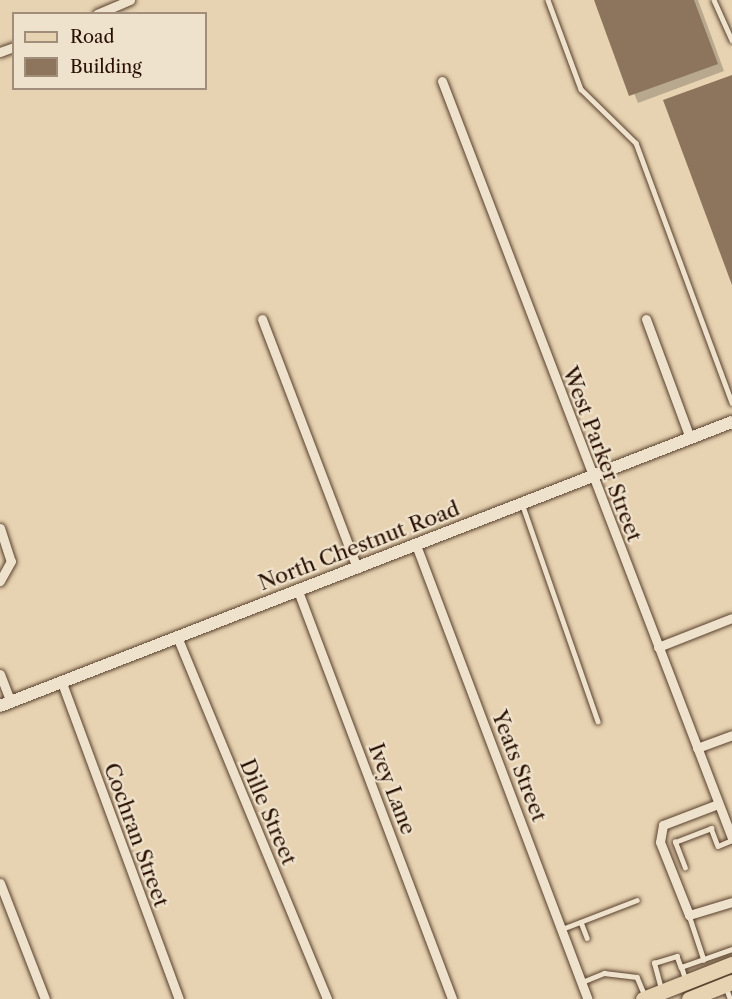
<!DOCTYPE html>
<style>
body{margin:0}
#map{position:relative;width:732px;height:999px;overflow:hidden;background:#e7d2b1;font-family:"Libre Caslon Text",serif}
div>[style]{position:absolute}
.shadow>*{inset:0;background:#0003}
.building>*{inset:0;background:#8c745d}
.roads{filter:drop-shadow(0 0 2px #58402d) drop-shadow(0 0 2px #58402d)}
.service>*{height:4.5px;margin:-2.25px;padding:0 2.25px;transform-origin:2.25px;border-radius:2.25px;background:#efe2cc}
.minor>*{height:9px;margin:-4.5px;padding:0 4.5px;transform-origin:4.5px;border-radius:4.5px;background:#efe2cc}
.tertiary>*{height:12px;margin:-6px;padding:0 6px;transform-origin:6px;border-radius:6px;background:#efe2cc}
.primary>*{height:15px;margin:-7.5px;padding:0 7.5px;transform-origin:7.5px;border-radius:7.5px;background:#e7d2b1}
span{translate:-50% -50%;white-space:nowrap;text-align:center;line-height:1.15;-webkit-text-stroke:4.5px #efe2cc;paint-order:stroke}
.street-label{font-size:21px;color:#290f01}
.legend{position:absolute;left:12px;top:12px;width:195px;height:78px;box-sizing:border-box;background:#efe2cc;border:2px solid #a08e7b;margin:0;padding:8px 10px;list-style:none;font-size:18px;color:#290f01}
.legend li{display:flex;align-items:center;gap:12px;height:30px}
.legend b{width:30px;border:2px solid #a08e7b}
</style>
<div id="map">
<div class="shadow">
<div style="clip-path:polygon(596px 0,698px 0,724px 71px,638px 103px)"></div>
</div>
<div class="building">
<div style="clip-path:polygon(594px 0,694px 0,718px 64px,629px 96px)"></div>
<div style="clip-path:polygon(732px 75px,732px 285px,663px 100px)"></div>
</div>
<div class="roads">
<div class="service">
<div style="left:548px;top:0;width:95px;rotate:69.7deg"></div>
<div style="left:581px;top:89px;width:77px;rotate:44.5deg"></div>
<div style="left:636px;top:143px;width:277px;rotate:69.7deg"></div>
<div style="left:714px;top:0;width:44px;rotate:65.8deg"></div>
<div style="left:523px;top:506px;width:228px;rotate:70.8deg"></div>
<div style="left:685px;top:868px;width:28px;rotate:-111deg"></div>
<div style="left:675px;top:842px;width:39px;rotate:-21deg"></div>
<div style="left:711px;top:828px;width:19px;rotate:69deg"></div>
<div style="left:718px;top:846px;width:15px;rotate:-23deg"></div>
<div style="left:689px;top:915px;width:47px;rotate:71.6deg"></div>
<div style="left:581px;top:922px;width:17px;rotate:69deg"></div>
<div style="left:562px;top:929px;width:80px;rotate:-21.1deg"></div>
<div style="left:685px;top:979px;width:13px;rotate:-108deg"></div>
<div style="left:681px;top:967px;width:54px;rotate:-19.4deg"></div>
<div style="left:582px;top:982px;width:24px;rotate:-22deg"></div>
<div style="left:604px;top:973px;width:33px;rotate:7deg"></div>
<div style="left:637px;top:977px;width:21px;rotate:67deg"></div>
<div style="left:726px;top:987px;width:12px;rotate:70deg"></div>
<div style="left:661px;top:989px;width:27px;rotate:-105deg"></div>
<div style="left:654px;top:963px;width:24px;rotate:-17deg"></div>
<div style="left:677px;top:956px;width:12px;rotate:70deg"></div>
</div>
<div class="minor">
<div style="left:97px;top:14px;width:36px;rotate:-23deg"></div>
<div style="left:0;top:52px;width:15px;rotate:-20deg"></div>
<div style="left:442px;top:81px;width:811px;rotate:69.04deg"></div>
<div style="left:262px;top:319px;width:267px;rotate:69.1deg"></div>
<div style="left:646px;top:319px;width:127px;rotate:69.7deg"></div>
<div style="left:0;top:528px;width:35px;rotate:72deg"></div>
<div style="left:11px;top:561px;width:23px;rotate:119deg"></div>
<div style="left:416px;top:545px;width:485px;rotate:69.3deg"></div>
<div style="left:298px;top:591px;width:436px;rotate:69.3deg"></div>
<div style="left:178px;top:639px;width:390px;rotate:67.5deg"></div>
<div style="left:658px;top:647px;width:79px;rotate:-21.4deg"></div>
<div style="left:0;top:674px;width:30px;rotate:69deg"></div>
<div style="left:62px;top:683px;width:337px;rotate:69.7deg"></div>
<div style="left:697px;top:748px;width:37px;rotate:-20deg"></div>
<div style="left:718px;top:804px;width:59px;rotate:159.1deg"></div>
<div style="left:663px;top:825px;width:17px;rotate:100deg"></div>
<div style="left:660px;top:842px;width:79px;rotate:68.3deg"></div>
<div style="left:689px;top:915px;width:45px;rotate:-16.8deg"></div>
<div style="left:0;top:883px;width:124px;rotate:68.8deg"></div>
</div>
<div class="tertiary">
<div style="left:0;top:706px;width:785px;rotate:-21.21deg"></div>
</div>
<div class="primary">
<div style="left:643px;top:999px;width:96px;rotate:-21.5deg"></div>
<div style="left:689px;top:999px;width:46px;rotate:-21.6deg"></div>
</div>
</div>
<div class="street-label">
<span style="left:602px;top:454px;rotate:69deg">West Parker Street</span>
<span style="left:359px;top:546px;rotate:-21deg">North Chestnut Road</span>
<span style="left:519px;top:766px;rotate:69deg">Yeats Street</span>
<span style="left:392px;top:789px;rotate:69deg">Ivey Lane</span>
<span style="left:268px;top:812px;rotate:67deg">Dille Street</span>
<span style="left:136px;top:835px;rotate:70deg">Cochran Street</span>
</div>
<ul class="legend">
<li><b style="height:8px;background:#e7d2b1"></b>Road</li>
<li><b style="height:16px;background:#8c745d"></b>Building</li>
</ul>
</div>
